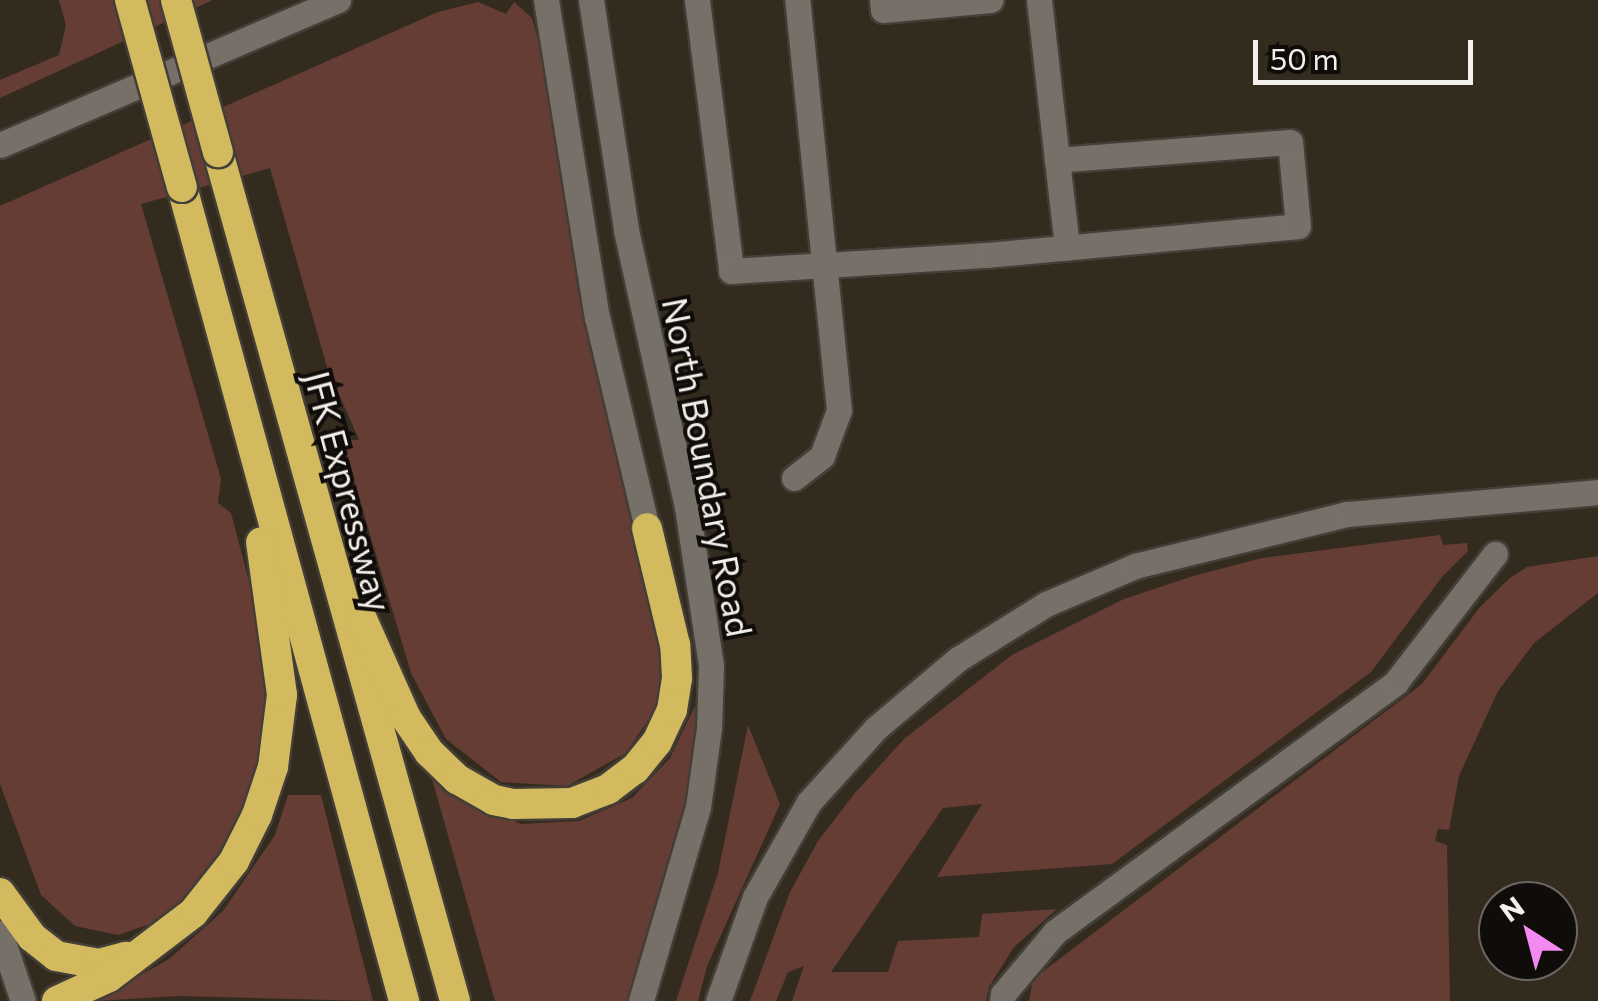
<!DOCTYPE html>
<html>
<head>
<meta charset="utf-8">
<style>
	body { margin:0 }
	#map { position:relative; width:1598px; height:1001px; overflow:hidden; background:#28221b; font-family:Commissioner,sans-serif }
	div>[style] { position:absolute }
	.built>* { inset:0; background:#342b1f }
	.green>* { inset:0; background:#663d35 }
	.roads { filter:drop-shadow(2px 0 #433e38) drop-shadow(-2px 0 #433e38) drop-shadow(0 2px #433e38) drop-shadow(0 -2px #433e38) }
	.minor>* { height:25px; margin:-12.5px; padding:0 12.5px; transform-origin:12.5px; border-radius:12.5px; background:#777068 }
	.highway>* { height:30px; margin:-15px; padding:0 15px; transform-origin:15px; border-radius:15px; background:#d3ba5f }
	.bridges { filter:drop-shadow(2px 0 #433e38) drop-shadow(-2px 0 #433e38) drop-shadow(0 2px #433e38) drop-shadow(0 -2px #433e38) }
	.highway-bridge>* { height:30px; margin:-15px; padding:0 15px; transform-origin:15px; border-radius:15px; background:#d3ba5f }
	span { translate:-50% -50%; white-space:nowrap; text-align:center; line-height:1.15; -webkit-text-stroke:8px #0f0c09; paint-order:stroke }
	.street-label { font-size:35px; color:#f3efea }
	.north { position:absolute; left:1478px; top:881px; width:100px; height:100px; box-sizing:border-box; background:#0f0c09; border:2px solid #6a6763; border-radius:50%; rotate:324deg; font-size:28px; font-weight:700; line-height:40px; text-align:center; color:#f3efea }
	.north::after { content:''; display:block; margin:auto; width:35px; height:45px; background:#f38af1; clip-path:polygon(50% 0,100% 100%,50% 72%,0 100%) }
	.scale { position:absolute; left:1253px; top:40px; width:220px; height:45px; box-sizing:border-box; border:5px solid #f3efea; border-top:0; padding-left:12px; font-size:30px; line-height:35px; white-space:nowrap; color:#f3efea; -webkit-text-stroke:8px #0f0c09; paint-order:stroke }
</style>
</head>
<body>
<div id="map">
	<div class="built">
		<div style="clip-path:polygon(evenodd,0 0,1598px 0,1598px 1001px,0 1001px,0 0,1498px 901px,1558px 901px,1558px 961px,1498px 961px,1498px 901px)"></div>
	</div>
	<div class="green">
		<div style="clip-path:polygon(59px 0,213px 0,0 98px,0 80px,59px 55px,66px 25px)"></div>
		<div style="clip-path:polygon(478px 2px,506px 14px,514px 2px,532px 18px,543px 57px,598px 377px,667px 657px,654px 711px,626px 753px,567px 786px,501px 782px,446px 739px,411px 673px,342px 440px,359px 440px,327px 367px,270px 168px,141px 204px,221px 479px,218px 503px,231px 513px,254px 600px,268px 669px,265px 738px,237px 824px,198px 884px,159px 921px,118px 935px,75px 926px,41px 895px,0 784px,0 206px,438px 12px)"></div>
		<div style="clip-path:polygon(1440px 535px,1443px 545px,1467px 543px,1468px 551px,1442px 577px,1371px 672px,1112px 864px,937px 877px,982px 804px,943px 808px,831px 972px,888px 972px,898px 941px,979px 937px,982px 914px,1057px 909px,1014px 947px,989px 987px,986px 1001px,792px 1001px,804px 966px,788px 972px,776px 1001px,750px 1001px,790px 892px,818px 841px,855px 793px,904px 739px,1012px 655px,1124px 599px,1193px 576px,1262px 558px)"></div>
		<div style="clip-path:polygon(1598px 556px,1598px 593px,1534px 643px,1498px 691px,1459px 776px,1449px 830px,1438px 829px,1435px 841px,1447px 845px,1450px 1001px,1029px 1001px,1033px 979px,1422px 684px,1480px 607px,1510px 578px,1527px 567px)"></div>
		<div style="clip-path:polygon(694px 708px,705px 709px,699px 769px,637px 1001px,495px 1001px,430px 772px,461px 799px,521px 824px,579px 821px,632px 798px,670px 758px)"></div>
		<div style="clip-path:polygon(748px 725px,780px 804px,707px 966px,698px 1001px,676px 1001px,718px 873px)"></div>
		<div style="clip-path:polygon(288px 795px,321px 795px,373px 1001px,178px 996px,95px 1001px,169px 959px,223px 911px,275px 835px)"></div>
	</div>
	<div class="roads">
		<div class="minor">
			<div style="left:546px;top:0;width:321px;rotate:80.9deg"></div>
			<div style="left:597px;top:317px;width:217px;rotate:76.7deg"></div>
			<div style="left:591px;top:0;width:233px;rotate:81.3deg"></div>
			<div style="left:626px;top:230px;width:284px;rotate:77.6deg"></div>
			<div style="left:687px;top:507px;width:161px;rotate:81.4deg"></div>
			<div style="left:711px;top:666px;width:62px;rotate:91.8deg"></div>
			<div style="left:709px;top:728px;width:80px;rotate:97.9deg"></div>
			<div style="left:698px;top:807px;width:202px;rotate:106.4deg"></div>
			<div style="left:697px;top:0;width:273px;rotate:82.8deg"></div>
			<div style="left:731px;top:271px;width:256px;rotate:-3.6deg"></div>
			<div style="left:987px;top:255px;width:312px;rotate:-5.3deg"></div>
			<div style="left:1298px;top:226px;width:84px;rotate:-95.4deg"></div>
			<div style="left:1290px;top:142px;width:234px;rotate:175.6deg"></div>
			<div style="left:1057px;top:160px;width:161px;rotate:-96.4deg"></div>
			<div style="left:882px;top:0;width:10px;rotate:84deg"></div>
			<div style="left:883px;top:10px;width:108px;rotate:-5.3deg"></div>
			<div style="left:0;top:145px;width:368px;rotate:-23.2deg"></div>
			<div style="left:1057px;top:160px;width:88px;rotate:83.4deg"></div>
			<div style="left:794px;top:478px;width:36px;rotate:-38deg"></div>
			<div style="left:822px;top:456px;width:49px;rotate:-69.7deg"></div>
			<div style="left:839px;top:410px;width:412px;rotate:-95.8deg"></div>
			<div style="left:0;top:933px;width:72px;rotate:71.3deg"></div>
			<div style="left:718px;top:1001px;width:110px;rotate:-70.4deg"></div>
			<div style="left:755px;top:897px;width:109px;rotate:-60.4deg"></div>
			<div style="left:809px;top:802px;width:100px;rotate:-47.8deg"></div>
			<div style="left:876px;top:728px;width:107px;rotate:-40.1deg"></div>
			<div style="left:958px;top:659px;width:104px;rotate:-32deg"></div>
			<div style="left:1046px;top:604px;width:97px;rotate:-23.1deg"></div>
			<div style="left:1135px;top:566px;width:218px;rotate:-13.8deg"></div>
			<div style="left:1347px;top:514px;width:252px;rotate:-5deg"></div>
			<div style="left:1002px;top:1001px;width:7px;rotate:-82deg"></div>
			<div style="left:1003px;top:994px;width:81px;rotate:-50deg"></div>
			<div style="left:1055px;top:932px;width:423px;rotate:-36.2deg"></div>
			<div style="left:1396px;top:682px;width:162px;rotate:-52.3deg"></div>
		</div>
		<div class="highway">
			<div style="left:218px;top:152px;width:881px;rotate:74.4deg"></div>
			<div style="left:182px;top:187px;width:844px;rotate:74.74deg"></div>
			<div style="left:362px;top:619px;width:108px;rotate:66deg"></div>
			<div style="left:406px;top:718px;width:41px;rotate:55.9deg"></div>
			<div style="left:429px;top:752px;width:39px;rotate:44deg"></div>
			<div style="left:457px;top:779px;width:43px;rotate:29.6deg"></div>
			<div style="left:494px;top:800px;width:19px;rotate:12deg"></div>
			<div style="left:513px;top:804px;width:59px;rotate:-1deg"></div>
			<div style="left:572px;top:803px;width:39px;rotate:-21deg"></div>
			<div style="left:608px;top:789px;width:34px;rotate:-37deg"></div>
			<div style="left:635px;top:769px;width:35px;rotate:-51deg"></div>
			<div style="left:657px;top:742px;width:35px;rotate:-65deg"></div>
			<div style="left:672px;top:710px;width:32px;rotate:-81deg"></div>
			<div style="left:677px;top:678px;width:33px;rotate:-93deg"></div>
			<div style="left:675px;top:645px;width:120px;rotate:-103.5deg"></div>
			<div style="left:0;top:893px;width:54px;rotate:54deg"></div>
			<div style="left:32px;top:937px;width:31px;rotate:38deg"></div>
			<div style="left:56px;top:956px;width:44px;rotate:10.5deg"></div>
			<div style="left:99px;top:964px;width:28px;rotate:-15deg"></div>
			<div style="left:57px;top:1001px;width:57px;rotate:-24.8deg"></div>
			<div style="left:109px;top:977px;width:106px;rotate:-37.3deg"></div>
			<div style="left:193px;top:913px;width:66px;rotate:-51.7deg"></div>
			<div style="left:234px;top:861px;width:51px;rotate:-63.4deg"></div>
			<div style="left:257px;top:815px;width:51px;rotate:-71.6deg"></div>
			<div style="left:273px;top:767px;width:73px;rotate:-82.9deg"></div>
			<div style="left:282px;top:695px;width:154px;rotate:-97.8deg"></div>
		</div>
	</div>
	<div class="bridges">
		<div class="highway-bridge">
			<div style="left:130px;top:0;width:194px;rotate:74.5deg"></div>
			<div style="left:176px;top:0;width:158px;rotate:74.6deg"></div>
		</div>
	</div>
	<div class="street-label">
		<span style="left:708px;top:467px;rotate:79deg">North Boundary Road</span>
		<span style="left:349px;top:491px;rotate:75deg">JFK Expressway</span>
	</div>
	<div class="north">N</div>
	<div class="scale">50 m</div>
</div>
</body>
</html>
